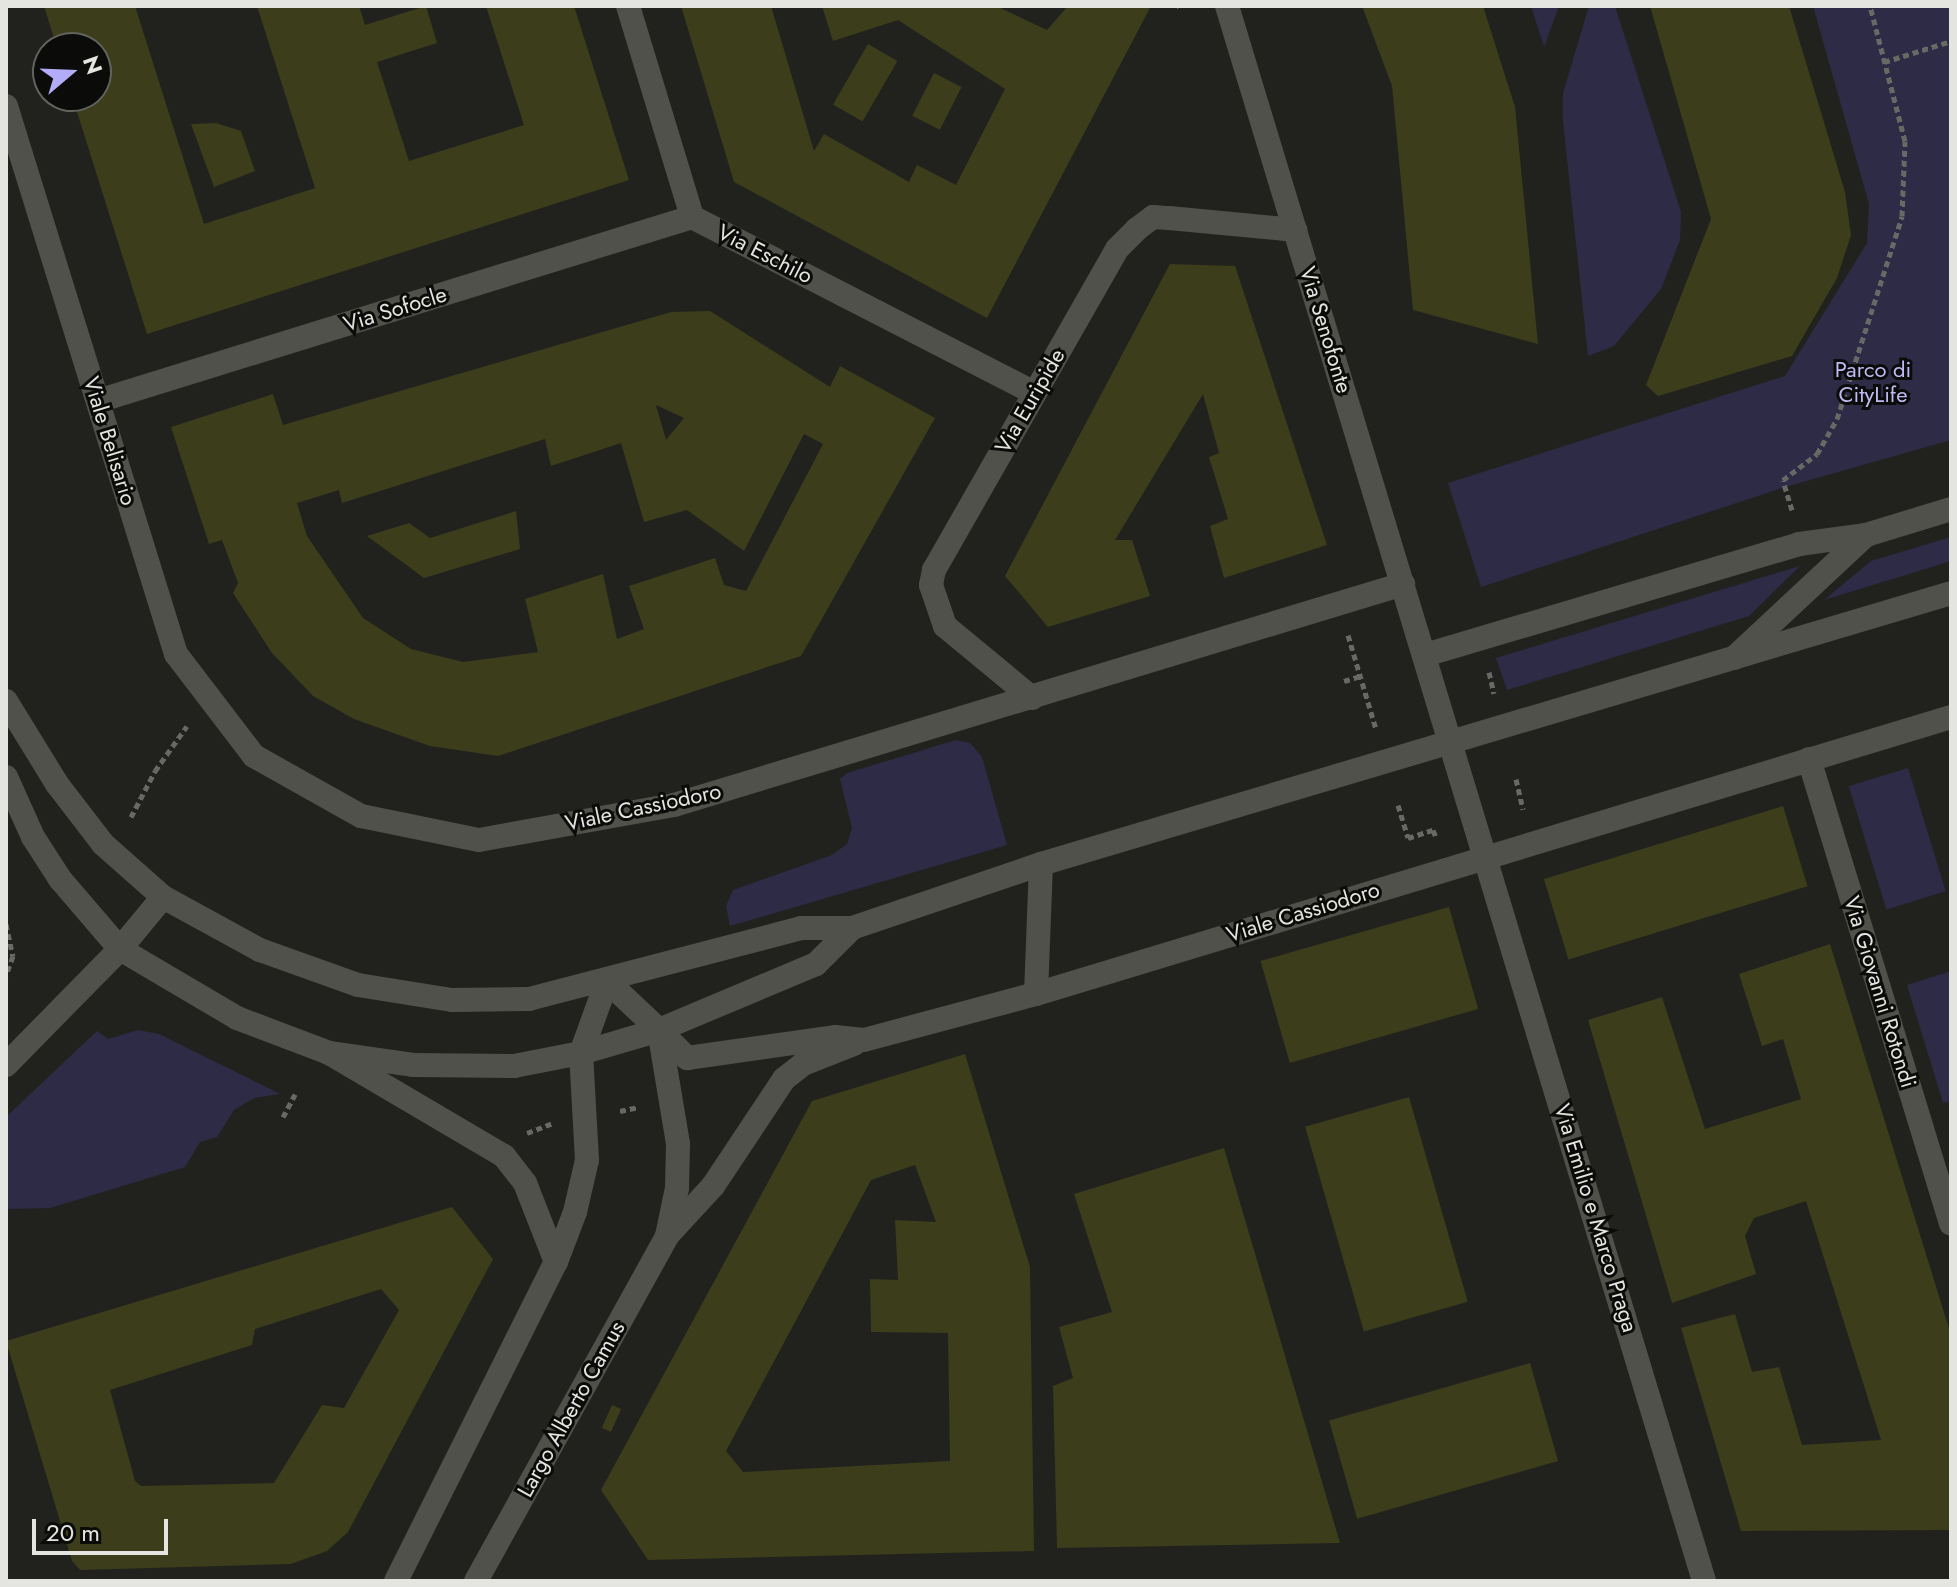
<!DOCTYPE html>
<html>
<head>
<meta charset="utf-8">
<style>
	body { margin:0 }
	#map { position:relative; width:1957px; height:1587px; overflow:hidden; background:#21221d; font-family:Jost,sans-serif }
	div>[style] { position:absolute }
	.green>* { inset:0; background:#2e2b46; transform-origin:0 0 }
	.building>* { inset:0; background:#3c3d1b; transform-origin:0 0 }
	.path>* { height:5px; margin-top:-2.5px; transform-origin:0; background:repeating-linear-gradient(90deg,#686964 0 6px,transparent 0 10px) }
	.minor>* { height:24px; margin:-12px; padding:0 12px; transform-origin:12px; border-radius:12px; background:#51514c }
	.secondary>* { height:24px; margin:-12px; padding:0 12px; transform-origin:12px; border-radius:12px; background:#51514c }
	span { translate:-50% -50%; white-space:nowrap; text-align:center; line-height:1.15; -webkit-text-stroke:6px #0b0b09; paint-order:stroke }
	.street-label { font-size:22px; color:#e4e4e1 }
	.park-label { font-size:22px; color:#bebaf5 }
	.frame { position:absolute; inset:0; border:8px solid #e4e4e1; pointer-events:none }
	.north { position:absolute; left:32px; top:32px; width:80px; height:80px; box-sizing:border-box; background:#0b0b09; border:2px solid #62625f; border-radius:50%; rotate:71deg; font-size:22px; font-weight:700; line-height:32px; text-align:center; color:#e4e4e1 }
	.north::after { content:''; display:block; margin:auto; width:28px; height:36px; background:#b3adf9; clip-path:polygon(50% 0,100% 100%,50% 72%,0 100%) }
	.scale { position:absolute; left:32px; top:1519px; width:136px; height:36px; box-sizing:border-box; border:4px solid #e4e4e1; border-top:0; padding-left:10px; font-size:24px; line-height:28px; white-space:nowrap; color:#e4e4e1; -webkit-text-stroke:6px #0b0b09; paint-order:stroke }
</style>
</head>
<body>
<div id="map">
	<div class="green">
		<div style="clip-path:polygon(1531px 6px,1559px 6px,1544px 47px)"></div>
		<div style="clip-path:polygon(1589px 6px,1615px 6px,1681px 212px,1680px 240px,1661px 289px,1614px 346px,1588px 356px,1563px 121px,1563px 93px)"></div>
		<div style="clip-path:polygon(1813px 6px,1951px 6px,1951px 440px,1785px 487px,1481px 587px,1448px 483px,1785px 376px,1867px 243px,1869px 204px)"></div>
		<div style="clip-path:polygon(1951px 537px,1951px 561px,1824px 600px,1871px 561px)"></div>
		<div style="clip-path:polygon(1800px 566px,1749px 616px,1507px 690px,1496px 658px)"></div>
		<div style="clip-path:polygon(956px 740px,970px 743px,982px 757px,1007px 845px,730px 926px,726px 906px,733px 890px,832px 855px,847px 844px,852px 828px,840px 779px,847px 773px)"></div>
		<div style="left:1908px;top:768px;width:129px;height:62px;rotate:73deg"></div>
		<div style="clip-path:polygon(1951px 971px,1951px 1101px,1943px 1103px,1907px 985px)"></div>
		<div style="clip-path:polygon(138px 1030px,159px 1034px,280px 1094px,254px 1098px,234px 1110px,217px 1137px,200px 1142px,185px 1167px,50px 1208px,6px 1209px,6px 1117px,97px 1031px,108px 1039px)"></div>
	</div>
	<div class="building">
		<div style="clip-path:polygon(44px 6px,135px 6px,204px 224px,315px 188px,257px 6px,359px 6px,365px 25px,426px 6px,437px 43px,377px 62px,409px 161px,524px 125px,486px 6px,574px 6px,629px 180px,147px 334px,72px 96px,96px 96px,96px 48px,57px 48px)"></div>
		<div style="clip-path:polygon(681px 6px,771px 6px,814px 151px,824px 134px,909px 182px,917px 165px,956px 185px,1005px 89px,898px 20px,833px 41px,822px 6px,996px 6px,1047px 30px,1068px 6px,1151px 6px,987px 318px,734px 182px)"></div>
		<div style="clip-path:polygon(1362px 6px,1483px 6px,1515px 107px,1538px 344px,1413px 310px,1392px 86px)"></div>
		<div style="clip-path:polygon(1650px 6px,1789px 6px,1845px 192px,1851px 235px,1837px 278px,1792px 356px,1658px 396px,1646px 385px,1711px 219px)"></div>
		<div style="left:868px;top:44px;width:34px;height:70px;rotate:30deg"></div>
		<div style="left:934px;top:73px;width:31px;height:48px;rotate:27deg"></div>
		<div style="clip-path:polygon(216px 123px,241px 131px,255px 171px,214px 187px,191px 124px)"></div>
		<div style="clip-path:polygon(1170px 264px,1235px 266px,1327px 545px,1224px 578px,1210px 526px,1228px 519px,1209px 457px,1219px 453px,1203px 394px,1115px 540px,1132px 540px,1150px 596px,1048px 627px,1005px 576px)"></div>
		<div style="clip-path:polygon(evenodd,710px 311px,830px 387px,840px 366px,935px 418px,801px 656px,498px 756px,430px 746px,354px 719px,313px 696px,272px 653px,233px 593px,238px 583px,222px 540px,209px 544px,171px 427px,273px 394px,283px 425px,671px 312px,710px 311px,656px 405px,684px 418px,666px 440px,656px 405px,710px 311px,804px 434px,823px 444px,746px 591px,724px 585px,715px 558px,629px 586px,644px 629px,617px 639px,603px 574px,525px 599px,538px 652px,463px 662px,411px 649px,363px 618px,307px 536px,297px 503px,339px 490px,342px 503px,545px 439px,551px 466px,621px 443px,644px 522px,687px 510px,744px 551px,804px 434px)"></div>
		<div style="clip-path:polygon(516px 511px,520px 549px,424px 578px,367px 536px,409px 523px,430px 538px)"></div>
		<div style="left:1783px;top:806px;width:84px;height:250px;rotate:73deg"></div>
		<div style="left:1449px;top:907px;width:106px;height:196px;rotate:74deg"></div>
		<div style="clip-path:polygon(1830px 944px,1951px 1335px,1951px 1530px,1741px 1531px,1681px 1328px,1735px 1314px,1752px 1372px,1779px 1367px,1802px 1445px,1881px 1440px,1806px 1201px,1754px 1218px,1745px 1236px,1756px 1274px,1672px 1303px,1588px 1020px,1662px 997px,1705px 1129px,1801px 1099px,1783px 1039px,1762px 1046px,1739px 974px)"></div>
		<div style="clip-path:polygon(evenodd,965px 1054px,1030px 1267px,1034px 1551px,648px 1560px,601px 1490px,812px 1101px,965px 1054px,915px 1165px,936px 1222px,895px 1220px,898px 1280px,870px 1279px,871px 1332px,948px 1333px,950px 1461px,743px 1472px,726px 1451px,871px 1180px,915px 1165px)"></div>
		<div style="left:1409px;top:1097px;width:213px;height:108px;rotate:74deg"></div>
		<div style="clip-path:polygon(1224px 1148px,1340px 1543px,1057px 1548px,1053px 1386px,1073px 1378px,1059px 1327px,1112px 1312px,1074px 1194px)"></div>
		<div style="clip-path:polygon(evenodd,452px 1207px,493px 1259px,348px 1532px,327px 1551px,291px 1564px,80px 1570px,72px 1561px,6px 1341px,452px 1207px,381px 1289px,399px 1310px,344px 1408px,322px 1405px,274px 1483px,141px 1486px,135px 1481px,110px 1390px,252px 1345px,255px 1329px,381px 1289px)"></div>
		<div style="left:1530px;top:1363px;width:102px;height:209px;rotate:74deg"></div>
		<div style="left:612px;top:1405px;width:10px;height:25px;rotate:24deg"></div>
	</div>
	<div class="path">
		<div style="left:1176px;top:7px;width:1px;rotate:-45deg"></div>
		<div style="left:1884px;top:62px;width:70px;rotate:-17.4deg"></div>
		<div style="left:1792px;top:510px;width:31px;rotate:-107deg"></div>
		<div style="left:1783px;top:480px;width:43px;rotate:-37.4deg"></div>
		<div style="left:1817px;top:454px;width:40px;rotate:-60.3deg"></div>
		<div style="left:1837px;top:419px;width:213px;rotate:-72.2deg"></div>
		<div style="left:1902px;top:216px;width:75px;rotate:-87.7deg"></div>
		<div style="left:1905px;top:141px;width:139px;rotate:-104.5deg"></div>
		<div style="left:1348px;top:635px;width:98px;rotate:73.4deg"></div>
		<div style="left:1489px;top:672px;width:22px;rotate:77deg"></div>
		<div style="left:1344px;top:681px;width:17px;rotate:-17deg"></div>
		<div style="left:1516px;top:779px;width:31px;rotate:77deg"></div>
		<div style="left:1398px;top:805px;width:34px;rotate:73deg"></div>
		<div style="left:1408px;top:838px;width:26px;rotate:-18deg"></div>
		<div style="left:1433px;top:830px;width:8px;rotate:67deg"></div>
		<div style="left:131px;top:817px;width:52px;rotate:-62.4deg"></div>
		<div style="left:155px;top:771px;width:55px;rotate:-54.6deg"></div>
		<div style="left:6px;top:924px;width:33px;rotate:78deg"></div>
		<div style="left:13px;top:956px;width:20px;rotate:110deg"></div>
		<div style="left:620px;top:1111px;width:19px;rotate:-12deg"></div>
		<div style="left:283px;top:1117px;width:26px;rotate:-62deg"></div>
		<div style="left:527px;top:1133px;width:26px;rotate:-21deg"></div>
		<div style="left:611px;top:1581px;width:1px;rotate:-90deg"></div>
	</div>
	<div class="minor">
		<div style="left:628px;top:6px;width:220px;rotate:73.1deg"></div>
		<div style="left:692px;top:217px;width:385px;rotate:27.2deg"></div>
		<div style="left:1227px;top:6px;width:1646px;rotate:73.15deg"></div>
		<div style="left:6px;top:106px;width:574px;rotate:72.77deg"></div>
		<div style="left:176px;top:654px;width:128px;rotate:52.6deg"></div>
		<div style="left:254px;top:756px;width:123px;rotate:29.3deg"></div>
		<div style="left:361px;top:816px;width:120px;rotate:11.5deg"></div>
		<div style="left:479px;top:840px;width:198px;rotate:-10.2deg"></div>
		<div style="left:674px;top:805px;width:762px;rotate:-16.86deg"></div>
		<div style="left:98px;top:401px;width:622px;rotate:-17.21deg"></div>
		<div style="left:1425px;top:655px;width:390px;rotate:-16.5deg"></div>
		<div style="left:1799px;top:544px;width:68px;rotate:-7.7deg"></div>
		<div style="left:1866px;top:535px;width:89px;rotate:-17deg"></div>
		<div style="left:1734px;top:658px;width:180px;rotate:-43deg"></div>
		<div style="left:1032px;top:698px;width:113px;rotate:-140.4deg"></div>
		<div style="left:945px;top:626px;width:43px;rotate:-108.9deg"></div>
		<div style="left:931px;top:585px;width:15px;rotate:-79deg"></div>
		<div style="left:934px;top:570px;width:369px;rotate:-60.3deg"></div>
		<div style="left:1117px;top:249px;width:28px;rotate:-45deg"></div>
		<div style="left:1137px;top:229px;width:20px;rotate:-37deg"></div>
		<div style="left:1153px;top:217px;width:16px;rotate:4deg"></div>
		<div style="left:1169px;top:218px;width:127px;rotate:5.4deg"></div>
		<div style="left:1809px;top:759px;width:486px;rotate:73deg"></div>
		<div style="left:1036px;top:994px;width:130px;rotate:-87.8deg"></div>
		<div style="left:659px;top:1030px;width:40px;rotate:45deg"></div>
		<div style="left:687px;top:1058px;width:149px;rotate:-8.1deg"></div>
		<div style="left:835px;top:1037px;width:29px;rotate:6deg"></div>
		<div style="left:864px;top:1040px;width:178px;rotate:-15deg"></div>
		<div style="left:1036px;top:994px;width:956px;rotate:-16.84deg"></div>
		<div style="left:659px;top:1030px;width:116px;rotate:80.5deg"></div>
		<div style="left:678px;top:1144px;width:44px;rotate:91.3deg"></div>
		<div style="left:677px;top:1188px;width:49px;rotate:101.8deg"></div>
		<div style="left:329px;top:1053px;width:203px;rotate:30.5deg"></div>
		<div style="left:504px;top:1156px;width:34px;rotate:52deg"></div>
		<div style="left:525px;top:1183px;width:85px;rotate:68.6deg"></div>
		<div style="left:6px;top:1065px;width:163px;rotate:-45.5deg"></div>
		<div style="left:396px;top:1581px;width:357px;rotate:-63.4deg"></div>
		<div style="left:556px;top:1262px;width:53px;rotate:-69.2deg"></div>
		<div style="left:575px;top:1212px;width:53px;rotate:-77deg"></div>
		<div style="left:587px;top:1160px;width:107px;rotate:-93.2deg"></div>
		<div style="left:476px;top:1581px;width:394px;rotate:-61deg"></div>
		<div style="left:667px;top:1236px;width:68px;rotate:-47.4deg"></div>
		<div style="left:713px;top:1186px;width:128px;rotate:-56.4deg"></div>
		<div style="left:784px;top:1079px;width:24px;rotate:-38deg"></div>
		<div style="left:803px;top:1064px;width:55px;rotate:-21.4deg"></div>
	</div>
	<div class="secondary">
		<div style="left:6px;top:701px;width:97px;rotate:58.4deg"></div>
		<div style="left:57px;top:784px;width:76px;rotate:52.5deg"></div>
		<div style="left:103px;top:844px;width:80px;rotate:41.5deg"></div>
		<div style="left:163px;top:897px;width:111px;rotate:28.7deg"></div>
		<div style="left:260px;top:950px;width:104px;rotate:19.7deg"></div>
		<div style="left:358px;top:985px;width:95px;rotate:9.1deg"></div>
		<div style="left:452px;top:1000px;width:77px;rotate:-0.7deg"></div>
		<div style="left:529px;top:999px;width:281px;rotate:-14.6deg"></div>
		<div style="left:801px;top:928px;width:51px"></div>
		<div style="left:852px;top:928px;width:200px;rotate:-18.7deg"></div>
		<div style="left:1041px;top:864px;width:949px;rotate:-16.58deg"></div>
		<div style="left:6px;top:777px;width:66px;rotate:65.8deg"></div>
		<div style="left:33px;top:837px;width:50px;rotate:57.3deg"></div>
		<div style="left:60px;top:879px;width:92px;rotate:49.4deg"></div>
		<div style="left:120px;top:949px;width:136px;rotate:30.5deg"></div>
		<div style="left:237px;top:1018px;width:98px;rotate:20.8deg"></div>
		<div style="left:329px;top:1053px;width:85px;rotate:8.1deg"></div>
		<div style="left:413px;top:1065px;width:101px;rotate:0.6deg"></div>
		<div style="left:514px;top:1066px;width:68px;rotate:-11deg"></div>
		<div style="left:581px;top:1053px;width:81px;rotate:-16.4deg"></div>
		<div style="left:659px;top:1030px;width:170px;rotate:-22.8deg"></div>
		<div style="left:816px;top:964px;width:51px;rotate:-45deg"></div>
		<div style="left:120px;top:949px;width:67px;rotate:-50.4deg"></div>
		<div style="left:607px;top:981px;width:71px;rotate:43.3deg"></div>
		<div style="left:581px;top:1053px;width:77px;rotate:-70.1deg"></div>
	</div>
	<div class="street-label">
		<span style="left:765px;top:254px;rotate:27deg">Via Eschilo</span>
		<span style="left:395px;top:309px;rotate:-17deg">Via Sofocle</span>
		<span style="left:1326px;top:330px;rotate:73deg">Via Senofonte</span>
		<span style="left:1030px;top:401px;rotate:-60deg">Via Euripide</span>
		<span style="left:110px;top:441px;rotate:73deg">Viale Belisario</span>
		<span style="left:643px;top:807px;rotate:-12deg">Viale Cassiodoro</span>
		<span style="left:1303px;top:912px;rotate:-17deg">Viale Cassiodoro</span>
		<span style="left:1880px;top:992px;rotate:73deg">Via Giovanni Rotondi</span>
		<span style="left:1596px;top:1218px;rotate:73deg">Via Emilio e Marco Praga</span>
		<span style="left:571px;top:1409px;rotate:-61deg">Largo Alberto Camus</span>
	</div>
	<div class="park-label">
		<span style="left:1873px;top:382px">Parco di<br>CityLife</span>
	</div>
	<div class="frame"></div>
	<div class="north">N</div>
	<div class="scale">20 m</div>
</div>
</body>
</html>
